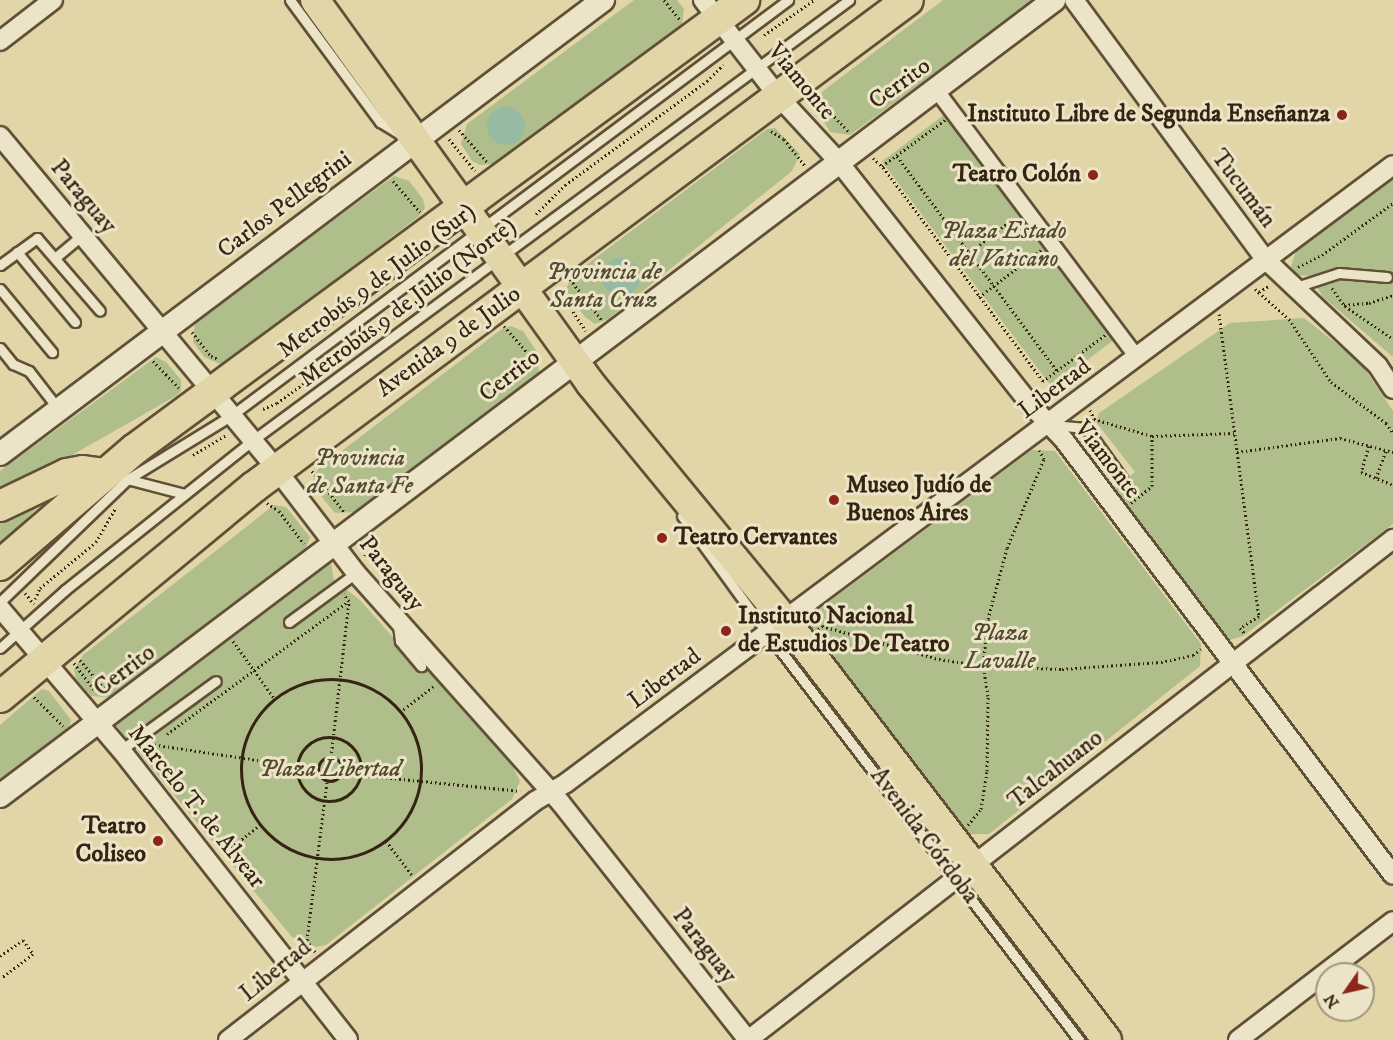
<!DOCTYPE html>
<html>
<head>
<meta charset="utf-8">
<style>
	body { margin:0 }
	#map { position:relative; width:1393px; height:1040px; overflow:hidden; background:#e2d6a9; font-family:"IM FELL DW Pica",serif }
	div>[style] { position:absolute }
	.green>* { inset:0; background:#afbe8b; transform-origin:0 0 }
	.water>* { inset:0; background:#96baa4 }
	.round { border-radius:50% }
	.path>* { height:3px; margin-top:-1.5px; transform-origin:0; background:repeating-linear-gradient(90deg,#342411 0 1.5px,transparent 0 4.5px) }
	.path>.ring { margin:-1.5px; padding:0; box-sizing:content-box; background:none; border:3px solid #342411; border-radius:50% }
	.roads { filter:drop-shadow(2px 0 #605037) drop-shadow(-2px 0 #605037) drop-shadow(0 2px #605037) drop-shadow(0 -2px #605037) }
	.service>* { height:9px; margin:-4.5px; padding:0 4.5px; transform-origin:4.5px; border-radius:4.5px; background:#ece4c7 }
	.pedestrian>* { height:14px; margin:-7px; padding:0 7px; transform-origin:7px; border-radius:7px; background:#ece4c7 }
	.minor>* { height:18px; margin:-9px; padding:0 9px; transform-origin:9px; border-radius:9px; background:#ece4c7 }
	.tertiary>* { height:22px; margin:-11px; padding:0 11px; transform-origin:11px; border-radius:11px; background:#ece4c7 }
	.primary>* { height:28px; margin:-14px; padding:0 14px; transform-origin:14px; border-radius:14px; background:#e2d6a9 }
	.trunk>* { height:30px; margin:-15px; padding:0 15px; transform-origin:15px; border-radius:15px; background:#e2d6a9 }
	.dots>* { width:16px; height:16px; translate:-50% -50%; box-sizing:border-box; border:3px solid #ece4c7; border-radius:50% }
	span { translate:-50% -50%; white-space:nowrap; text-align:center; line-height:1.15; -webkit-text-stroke:6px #ece4c7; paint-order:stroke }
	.street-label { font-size:24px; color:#342411 }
	.poi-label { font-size:24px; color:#342411; font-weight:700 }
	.right { translate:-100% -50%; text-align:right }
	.left { translate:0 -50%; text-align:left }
	.park-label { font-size:24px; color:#534a30; font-style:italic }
	.north { position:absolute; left:1315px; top:962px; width:60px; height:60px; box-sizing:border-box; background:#ece4c7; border:2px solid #a2977e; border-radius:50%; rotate:236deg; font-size:16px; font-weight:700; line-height:24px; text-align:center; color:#342411 }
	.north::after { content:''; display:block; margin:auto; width:21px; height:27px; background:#8f2418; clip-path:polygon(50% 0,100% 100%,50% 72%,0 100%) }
</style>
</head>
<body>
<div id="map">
	<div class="green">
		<div style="clip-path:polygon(634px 0,677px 0,684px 9px,682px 25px,494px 164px,480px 165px,472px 161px,461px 144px,467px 124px)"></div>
		<div style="clip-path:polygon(943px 0,1034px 0,850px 135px,830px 132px,814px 105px,823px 91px)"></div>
		<div style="left:957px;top:105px;width:282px;height:94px;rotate:53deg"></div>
		<div style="clip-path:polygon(775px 128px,800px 154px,792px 171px,608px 319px,595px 324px,585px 317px,565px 290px,574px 274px,767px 129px)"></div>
		<div style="clip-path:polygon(394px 176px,409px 181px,423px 199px,425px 208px,418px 217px,232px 358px,220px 364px,204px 357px,193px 342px,195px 322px)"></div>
		<div style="clip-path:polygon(1393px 178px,1393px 357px,1323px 297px,1310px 276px,1296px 275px,1291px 266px,1297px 249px)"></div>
		<div style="clip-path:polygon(1304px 318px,1361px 363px,1393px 411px,1393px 524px,1243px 636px,1230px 640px,1218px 629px,1115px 488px,1135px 472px,1096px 422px,1099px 413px,1230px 323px)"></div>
		<div style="clip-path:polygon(511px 326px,523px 331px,537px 352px,539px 373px,358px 512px,335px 513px,316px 490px,313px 480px,318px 469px,502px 329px)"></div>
		<div style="clip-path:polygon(156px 357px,166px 362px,181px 380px,181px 391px,176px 396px,0 496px,0 471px)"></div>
		<div style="clip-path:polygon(1032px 450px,1055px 451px,1201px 644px,1200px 666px,989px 834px,967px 834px,809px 624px,818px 610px)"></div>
		<div style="clip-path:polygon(49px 496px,0 545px,0 518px)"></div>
		<div style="clip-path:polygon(274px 505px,286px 507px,310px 537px,304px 553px,114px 698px,91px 696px,76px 679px,74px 669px,83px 655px)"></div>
		<div style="clip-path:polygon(331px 563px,334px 580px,360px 600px,421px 669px,427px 665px,511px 763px,520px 781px,512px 799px,326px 945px,316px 947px,292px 937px,116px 725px)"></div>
		<div style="clip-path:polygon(42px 689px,49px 691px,71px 720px,67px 734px,0 781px,0 725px)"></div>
	</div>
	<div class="water">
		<div class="round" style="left:487px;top:107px;width:38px;height:38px"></div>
		<div class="round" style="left:602px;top:258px;width:38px;height:38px"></div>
	</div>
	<div class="path">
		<div style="left:664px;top:0;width:26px;rotate:51deg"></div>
		<div style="left:764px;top:35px;width:61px;rotate:-35deg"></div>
		<div style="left:816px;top:97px;width:47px;rotate:46.7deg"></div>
		<div style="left:956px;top:112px;width:268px;rotate:53.3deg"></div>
		<div style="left:1116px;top:327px;width:91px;rotate:143.5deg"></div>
		<div style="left:1043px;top:381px;width:269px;rotate:-126.8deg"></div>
		<div style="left:882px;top:166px;width:92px;rotate:-36.1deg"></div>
		<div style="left:459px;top:130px;width:44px;rotate:48.7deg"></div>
		<div style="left:771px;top:131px;width:15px;rotate:32deg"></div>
		<div style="left:784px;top:139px;width:34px;rotate:52deg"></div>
		<div style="left:449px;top:139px;width:41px;rotate:50.9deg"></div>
		<div style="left:897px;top:156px;width:268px;rotate:53.3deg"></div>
		<div style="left:873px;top:158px;width:12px;rotate:42deg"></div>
		<div style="left:393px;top:181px;width:41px;rotate:48.9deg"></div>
		<div style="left:536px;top:214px;width:41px;rotate:-45deg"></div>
		<div style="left:565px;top:185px;width:176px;rotate:-36.2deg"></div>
		<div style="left:707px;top:81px;width:23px;rotate:-45deg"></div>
		<div style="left:955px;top:264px;width:75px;rotate:-37.9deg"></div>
		<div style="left:1298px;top:267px;width:27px;rotate:-27deg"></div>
		<div style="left:1322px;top:255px;width:88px;rotate:-36.2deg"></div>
		<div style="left:570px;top:279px;width:51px;rotate:52.2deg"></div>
		<div style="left:1332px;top:288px;width:21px;rotate:55deg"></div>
		<div style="left:1344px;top:305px;width:25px;rotate:-5deg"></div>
		<div style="left:1369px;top:303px;width:25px;rotate:-18deg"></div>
		<div style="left:558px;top:289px;width:50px;rotate:56.3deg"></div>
		<div style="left:1255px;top:289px;width:45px;rotate:41.4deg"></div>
		<div style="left:1289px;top:319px;width:76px;rotate:56.3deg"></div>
		<div style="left:1331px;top:382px;width:69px;rotate:36.7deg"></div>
		<div style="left:1386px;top:423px;width:12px;rotate:55deg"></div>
		<div style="left:1259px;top:292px;width:13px;rotate:-32deg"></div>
		<div style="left:979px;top:297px;width:78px;rotate:-37.2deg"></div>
		<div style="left:1345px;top:306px;width:58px;rotate:34.5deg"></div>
		<div style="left:1219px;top:314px;width:305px;rotate:82.5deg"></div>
		<div style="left:1259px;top:616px;width:22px;rotate:148deg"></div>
		<div style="left:1240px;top:628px;width:9px;rotate:49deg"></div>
		<div style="left:504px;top:326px;width:53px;rotate:48.8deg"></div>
		<div style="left:192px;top:332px;width:31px;rotate:52deg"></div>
		<div style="left:211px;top:356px;width:8px;rotate:23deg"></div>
		<div style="left:153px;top:361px;width:37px;rotate:46deg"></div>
		<div style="left:263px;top:409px;width:15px;rotate:-23deg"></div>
		<div style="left:277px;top:403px;width:209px;rotate:-36deg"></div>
		<div style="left:1090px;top:410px;width:10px;rotate:66deg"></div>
		<div style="left:1094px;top:419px;width:60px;rotate:16.3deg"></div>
		<div style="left:1369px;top:446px;width:27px;rotate:107deg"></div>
		<div style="left:1361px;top:472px;width:35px;rotate:22deg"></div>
		<div style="left:1237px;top:452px;width:104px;rotate:-7.7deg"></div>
		<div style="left:1340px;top:438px;width:55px;rotate:14.8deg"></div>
		<div style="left:193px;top:455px;width:39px;rotate:-31deg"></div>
		<div style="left:312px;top:471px;width:53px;rotate:51.8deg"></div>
		<div style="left:1376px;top:478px;width:30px;rotate:-70deg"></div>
		<div style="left:267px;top:503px;width:14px;rotate:34deg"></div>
		<div style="left:279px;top:511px;width:41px;rotate:52.9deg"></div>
		<div style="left:1131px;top:503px;width:27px;rotate:-39deg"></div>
		<div style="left:1152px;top:486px;width:50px;rotate:-90deg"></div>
		<div style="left:1152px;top:436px;width:83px;rotate:-2.1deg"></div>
		<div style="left:365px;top:556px;width:14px;rotate:-82deg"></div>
		<div style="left:25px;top:593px;width:14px;rotate:51deg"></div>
		<div style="left:35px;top:599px;width:12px;rotate:-66deg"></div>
		<div style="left:40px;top:588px;width:72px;rotate:-39.4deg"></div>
		<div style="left:96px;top:542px;width:38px;rotate:-60deg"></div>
		<div style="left:818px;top:629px;width:5px;rotate:-37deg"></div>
		<div style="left:822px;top:626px;width:122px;rotate:15.8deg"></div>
		<div style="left:939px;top:659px;width:45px;rotate:9deg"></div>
		<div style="left:983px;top:666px;width:79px;rotate:2.2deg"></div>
		<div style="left:1062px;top:669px;width:99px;rotate:-4deg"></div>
		<div style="left:1161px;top:662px;width:33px;rotate:-12deg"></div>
		<div style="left:1193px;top:655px;width:10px;rotate:-37deg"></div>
		<div style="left:233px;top:641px;width:70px;rotate:54.3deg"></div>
		<div style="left:80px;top:660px;width:42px;rotate:49.8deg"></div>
		<div style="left:74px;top:663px;width:35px;rotate:53deg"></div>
		<div class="ring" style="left:241px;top:679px;width:177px;height:177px"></div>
		<div style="left:34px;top:697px;width:41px;rotate:45deg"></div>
		<div style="left:400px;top:712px;width:43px;rotate:-37.4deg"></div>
		<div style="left:167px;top:734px;width:225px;rotate:-36.2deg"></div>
		<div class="ring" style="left:297px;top:737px;width:61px;height:61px"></div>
		<div style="left:150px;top:744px;width:169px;rotate:8.5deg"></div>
		<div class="ring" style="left:318px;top:757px;width:21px;height:21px"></div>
		<div style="left:331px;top:757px;width:157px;rotate:-83.4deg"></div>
		<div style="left:349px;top:601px;width:9px;rotate:-126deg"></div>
		<div style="left:341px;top:773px;width:180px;rotate:5.7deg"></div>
		<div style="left:968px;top:825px;width:21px;rotate:-51deg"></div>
		<div style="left:981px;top:809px;width:38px;rotate:-81deg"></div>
		<div style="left:987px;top:771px;width:75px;rotate:-89.2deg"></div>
		<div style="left:988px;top:696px;width:30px;rotate:-99deg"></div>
		<div style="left:983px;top:666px;width:47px;rotate:-83.9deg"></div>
		<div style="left:988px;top:619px;width:73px;rotate:-75deg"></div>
		<div style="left:1007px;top:548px;width:96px;rotate:-67.4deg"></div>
		<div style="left:1044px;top:459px;width:10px;rotate:-119deg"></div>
		<div style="left:386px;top:841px;width:43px;rotate:52.6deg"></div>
		<div style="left:224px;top:853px;width:46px;rotate:-37.9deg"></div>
		<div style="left:315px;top:952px;width:14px;rotate:-124deg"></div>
		<div style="left:307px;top:940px;width:160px;rotate:-82.8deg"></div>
		<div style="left:0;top:956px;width:28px;rotate:-35deg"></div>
		<div style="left:23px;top:940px;width:17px;rotate:54deg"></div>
		<div style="left:33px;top:954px;width:39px;rotate:143deg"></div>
	</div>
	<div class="roads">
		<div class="service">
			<div style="left:290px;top:0;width:152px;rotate:53.6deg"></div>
			<div style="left:380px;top:122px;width:23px;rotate:31deg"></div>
			<div style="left:17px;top:252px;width:91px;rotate:50.4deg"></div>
			<div style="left:56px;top:257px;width:35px;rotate:-40deg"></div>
			<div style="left:0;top:265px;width:46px;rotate:-36.1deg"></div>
			<div style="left:37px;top:238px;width:96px;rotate:49.2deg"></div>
			<div style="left:1296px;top:287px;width:45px;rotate:-18deg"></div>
			<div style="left:1339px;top:273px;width:48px;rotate:4.8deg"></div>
			<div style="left:0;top:289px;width:82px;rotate:50.5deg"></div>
			<div style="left:0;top:348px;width:21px;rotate:51deg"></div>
			<div style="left:13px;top:364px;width:17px;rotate:24deg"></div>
			<div style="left:29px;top:371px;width:49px;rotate:52.4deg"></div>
			<div style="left:1052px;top:425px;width:34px;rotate:5deg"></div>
			<div style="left:1086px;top:428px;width:62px;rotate:54.2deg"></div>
			<div style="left:123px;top:478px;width:64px;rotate:14.5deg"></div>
			<div style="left:682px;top:516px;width:145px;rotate:54deg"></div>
			<div style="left:767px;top:633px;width:513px;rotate:52.53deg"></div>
			<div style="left:0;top:602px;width:178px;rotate:-43.9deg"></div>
			<div style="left:128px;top:479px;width:122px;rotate:-31.6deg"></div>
			<div style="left:232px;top:415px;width:694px;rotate:-36.74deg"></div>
			<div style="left:289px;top:622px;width:83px;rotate:-36.2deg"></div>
			<div style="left:398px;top:625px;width:16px;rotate:83deg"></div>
			<div style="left:400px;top:641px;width:33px;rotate:50deg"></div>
			<div style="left:0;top:648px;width:87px;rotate:-41.7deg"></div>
			<div style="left:65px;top:590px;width:241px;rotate:-38.6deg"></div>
			<div style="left:253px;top:440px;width:741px;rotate:-36.44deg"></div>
			<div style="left:121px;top:750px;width:117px;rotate:-36deg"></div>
		</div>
		<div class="pedestrian">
			<div style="left:937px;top:91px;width:333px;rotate:53.1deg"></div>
		</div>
		<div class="minor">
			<div style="left:703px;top:0;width:122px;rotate:52deg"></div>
			<div style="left:778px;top:96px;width:88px;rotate:47.3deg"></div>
			<div style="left:838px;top:161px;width:310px;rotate:51.7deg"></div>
			<div style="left:1030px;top:404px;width:50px;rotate:46.6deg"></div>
			<div style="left:1064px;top:440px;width:545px;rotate:52.9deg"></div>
			<div style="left:1074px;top:0;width:323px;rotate:53.6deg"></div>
			<div style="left:1266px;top:260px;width:154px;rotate:43.4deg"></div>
			<div style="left:1378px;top:366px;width:27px;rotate:57deg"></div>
			<div style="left:0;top:41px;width:67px;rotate:-37.7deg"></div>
			<div style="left:0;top:136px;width:434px;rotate:50.3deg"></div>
			<div style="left:277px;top:470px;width:130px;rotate:52.5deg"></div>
			<div style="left:356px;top:573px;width:307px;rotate:48.3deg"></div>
			<div style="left:560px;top:802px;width:303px;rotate:51.7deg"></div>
			<div style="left:0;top:608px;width:187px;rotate:49.6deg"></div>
			<div style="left:121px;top:750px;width:368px;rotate:51.9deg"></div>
			<div style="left:228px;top:1040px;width:389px;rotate:-37.9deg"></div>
			<div style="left:535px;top:801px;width:36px;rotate:-30deg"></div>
			<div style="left:566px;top:783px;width:1032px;rotate:-36.77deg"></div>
			<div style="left:748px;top:1040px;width:817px;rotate:-37.84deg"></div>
			<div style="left:1238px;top:1040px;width:195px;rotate:-37.5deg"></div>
		</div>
		<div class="tertiary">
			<div style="left:0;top:454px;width:755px;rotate:-36.98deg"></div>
			<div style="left:0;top:796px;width:1321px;rotate:-37.06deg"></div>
		</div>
		<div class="primary">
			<div style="left:315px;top:0;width:472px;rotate:54.3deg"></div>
			<div style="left:590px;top:383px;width:307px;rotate:50.6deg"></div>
			<div style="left:785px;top:620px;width:529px;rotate:52.52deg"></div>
		</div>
		<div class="trunk">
			<div style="left:0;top:506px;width:74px;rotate:-25.5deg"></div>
			<div style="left:67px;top:474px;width:16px;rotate:-11deg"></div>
			<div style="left:83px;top:471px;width:21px;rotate:8deg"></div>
			<div style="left:0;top:565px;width:178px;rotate:-40.7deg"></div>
			<div style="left:135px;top:449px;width:757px;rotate:-36.4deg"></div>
			<div style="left:0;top:697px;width:330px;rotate:-39.6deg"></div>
			<div style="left:254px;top:487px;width:815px;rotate:-36.67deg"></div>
		</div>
	</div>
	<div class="dots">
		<div style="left:1342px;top:115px;background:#8f2418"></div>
		<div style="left:1093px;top:175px;background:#8f2418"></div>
		<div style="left:834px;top:500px;background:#8f2418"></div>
		<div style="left:662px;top:538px;background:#8f2418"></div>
		<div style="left:726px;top:631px;background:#8f2418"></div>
		<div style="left:158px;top:841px;background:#8f2418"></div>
	</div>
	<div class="street-label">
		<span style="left:801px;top:82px;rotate:50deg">Viamonte</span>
		<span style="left:900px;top:84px;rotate:-36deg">Cerrito</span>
		<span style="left:1243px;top:189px;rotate:53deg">Tucumán</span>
		<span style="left:83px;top:197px;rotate:50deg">Paraguay</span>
		<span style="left:285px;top:205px;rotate:-37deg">Carlos Pellegrini</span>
		<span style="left:377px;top:281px;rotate:-37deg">Metrobús 9 de Julio (Sur)</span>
		<span style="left:408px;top:303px;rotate:-37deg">Metrobús 9 de Julio (Norte)</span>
		<span style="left:449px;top:342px;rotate:-36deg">Avenida 9 de Julio</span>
		<span style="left:510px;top:376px;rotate:-38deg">Cerrito</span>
		<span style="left:1055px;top:389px;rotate:-37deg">Libertad</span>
		<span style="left:1107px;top:460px;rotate:52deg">Viamonte</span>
		<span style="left:391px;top:574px;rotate:51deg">Paraguay</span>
		<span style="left:125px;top:671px;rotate:-37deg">Cerrito</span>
		<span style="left:665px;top:679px;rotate:-37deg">Libertad</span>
		<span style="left:1056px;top:770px;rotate:-38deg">Talcahuano</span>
		<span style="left:196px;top:807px;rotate:51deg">Marcelo T. de Alvear</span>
		<span style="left:924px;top:836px;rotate:53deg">Avenida Córdoba</span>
		<span style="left:704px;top:946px;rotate:52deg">Paraguay</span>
		<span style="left:276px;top:971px;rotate:-39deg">Libertad</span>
	</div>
	<div class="poi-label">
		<span class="right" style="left:1330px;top:115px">Instituto Libre de Segunda Enseñanza</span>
		<span class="right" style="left:1081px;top:175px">Teatro Colón</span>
		<span class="left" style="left:846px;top:500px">Museo Judío de<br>Buenos Aires</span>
		<span class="left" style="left:674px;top:538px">Teatro Cervantes</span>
		<span class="left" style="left:738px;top:631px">Instituto Nacional<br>de Estudios De Teatro</span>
		<span class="right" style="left:146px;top:841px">Teatro<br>Coliseo</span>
	</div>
	<div class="park-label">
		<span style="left:1004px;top:246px">Plaza Estado<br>del Vaticano</span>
		<span style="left:604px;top:287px">Provincia de<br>Santa Cruz</span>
		<span style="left:360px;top:473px">Provincia<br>de Santa Fe</span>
		<span style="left:1000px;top:648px">Plaza<br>Lavalle</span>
		<span style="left:330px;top:770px">Plaza Libertad</span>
	</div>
	<div class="north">N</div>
</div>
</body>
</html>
